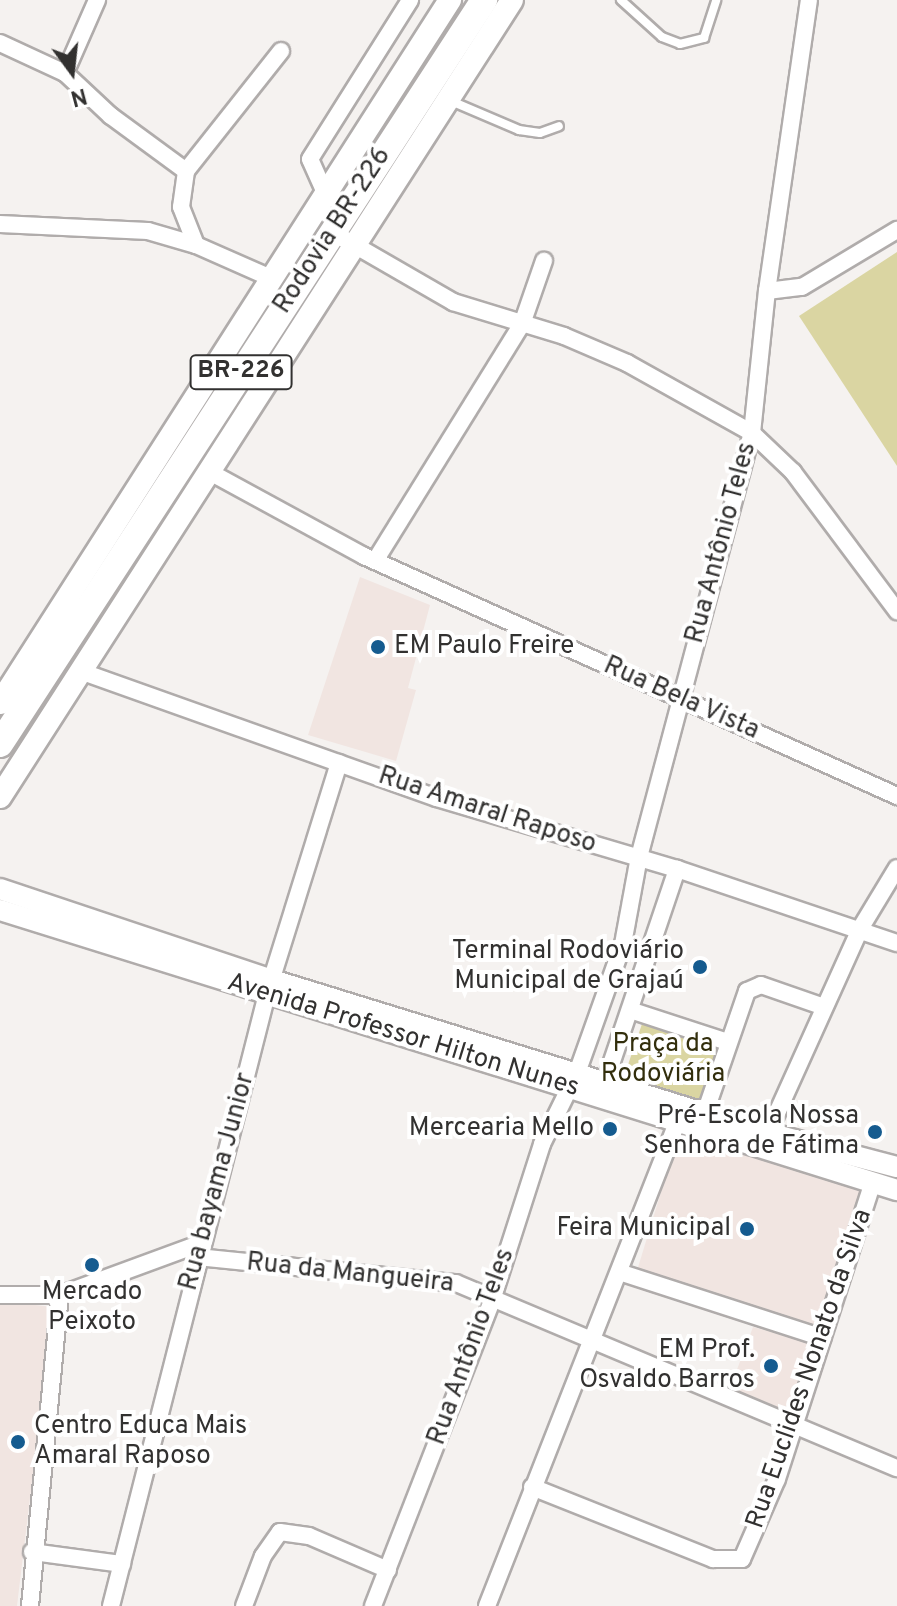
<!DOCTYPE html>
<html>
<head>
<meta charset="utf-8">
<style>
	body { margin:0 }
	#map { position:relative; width:897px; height:1606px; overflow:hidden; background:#f5f2f0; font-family:Overpass,sans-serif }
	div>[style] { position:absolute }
	.built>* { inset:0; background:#f1e5e1; transform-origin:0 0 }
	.green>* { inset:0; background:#dad5a2; transform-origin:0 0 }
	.roads { filter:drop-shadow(2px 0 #b0acab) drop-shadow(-2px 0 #b0acab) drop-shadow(0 2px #b0acab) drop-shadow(0 -2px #b0acab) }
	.service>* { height:8px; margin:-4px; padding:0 4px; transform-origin:4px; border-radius:4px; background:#fff }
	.minor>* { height:16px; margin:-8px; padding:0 8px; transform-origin:8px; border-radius:8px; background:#fff }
	.tertiary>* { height:20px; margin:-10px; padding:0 10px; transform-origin:10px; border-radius:10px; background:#fff }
	.secondary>* { height:22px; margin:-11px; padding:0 11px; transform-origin:11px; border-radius:11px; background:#fff }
	.trunk>* { height:26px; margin:-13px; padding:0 13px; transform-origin:13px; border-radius:13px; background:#fff }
	.dots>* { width:22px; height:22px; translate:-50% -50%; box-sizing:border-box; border:4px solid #fff; border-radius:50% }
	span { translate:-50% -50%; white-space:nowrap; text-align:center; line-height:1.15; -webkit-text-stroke:8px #fff; paint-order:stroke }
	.shield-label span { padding:2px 6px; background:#fff; border:2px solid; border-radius:6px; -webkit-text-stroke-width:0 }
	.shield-label { font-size:24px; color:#323130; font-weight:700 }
	.street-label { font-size:26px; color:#323130 }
	.poi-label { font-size:26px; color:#323130 }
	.left { translate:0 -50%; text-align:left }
	.right { translate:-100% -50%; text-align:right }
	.park-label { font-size:26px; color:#322e0c }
	.north { position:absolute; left:32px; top:32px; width:80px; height:80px; -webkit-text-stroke:6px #fff; paint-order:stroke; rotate:165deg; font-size:22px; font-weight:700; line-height:32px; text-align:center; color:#323130 }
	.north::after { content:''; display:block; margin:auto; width:28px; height:36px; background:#323130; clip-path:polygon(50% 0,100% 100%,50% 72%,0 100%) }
</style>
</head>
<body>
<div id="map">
	<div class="built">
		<div style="clip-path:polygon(360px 577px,430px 605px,408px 688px,416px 690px,396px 761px,308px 735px)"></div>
		<div style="left:680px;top:1130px;width:195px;height:150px;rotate:17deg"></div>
		<div style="clip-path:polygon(0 1301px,53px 1307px,17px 1606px,0 1606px)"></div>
		<div style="clip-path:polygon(753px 1327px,812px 1343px,789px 1412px,730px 1388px)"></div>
	</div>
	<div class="green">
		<div style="clip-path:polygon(897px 252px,897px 466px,799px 316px)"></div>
		<div style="left:642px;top:1024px;width:83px;height:55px;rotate:19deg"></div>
	</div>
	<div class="roads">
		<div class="service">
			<div style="left:621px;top:0;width:55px;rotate:42.1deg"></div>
			<div style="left:662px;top:37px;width:19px;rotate:21deg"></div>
			<div style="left:680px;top:44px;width:25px;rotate:-14deg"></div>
			<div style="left:704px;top:38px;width:40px;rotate:-72deg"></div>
			<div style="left:451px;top:101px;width:74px;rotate:23.1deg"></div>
			<div style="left:519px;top:130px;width:21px;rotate:8deg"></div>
			<div style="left:540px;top:133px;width:20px;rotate:-20deg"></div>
		</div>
		<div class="minor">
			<div style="left:0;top:43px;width:72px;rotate:24.8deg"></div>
			<div style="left:65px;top:73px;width:63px;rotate:43.1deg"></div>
			<div style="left:111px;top:116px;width:93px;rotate:36.3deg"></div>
			<div style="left:65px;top:73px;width:80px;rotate:-66.3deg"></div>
			<div style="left:326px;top:195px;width:39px;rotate:-114deg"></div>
			<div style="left:310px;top:159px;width:188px;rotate:-57.8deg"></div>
			<div style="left:0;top:224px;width:148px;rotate:2.7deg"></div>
			<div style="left:148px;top:231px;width:50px;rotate:16.3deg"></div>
			<div style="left:196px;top:245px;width:84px;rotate:23.8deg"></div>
			<div style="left:332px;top:232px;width:140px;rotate:30deg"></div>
			<div style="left:453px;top:302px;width:116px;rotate:17deg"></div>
			<div style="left:564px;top:336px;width:69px;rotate:23.2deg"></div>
			<div style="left:627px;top:363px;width:143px;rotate:29.2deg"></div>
			<div style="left:752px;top:433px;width:57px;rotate:43.6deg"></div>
			<div style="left:793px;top:472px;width:174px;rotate:53.2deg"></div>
			<div style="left:196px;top:245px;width:41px;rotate:-111.5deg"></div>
			<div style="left:181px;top:207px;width:36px;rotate:-82deg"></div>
			<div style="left:186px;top:171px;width:153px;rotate:-51.6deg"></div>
			<div style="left:767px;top:291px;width:35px;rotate:-7deg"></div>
			<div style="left:802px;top:287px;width:111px;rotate:-31deg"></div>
			<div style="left:208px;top:471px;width:178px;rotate:28.6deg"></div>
			<div style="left:364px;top:556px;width:585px;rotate:24.24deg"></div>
			<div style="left:375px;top:561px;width:279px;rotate:-58.2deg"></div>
			<div style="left:522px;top:324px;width:67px;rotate:-70.8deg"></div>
			<div style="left:80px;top:671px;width:379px;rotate:19.6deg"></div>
			<div style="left:437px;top:798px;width:250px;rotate:16.5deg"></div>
			<div style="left:677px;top:869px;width:232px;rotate:18.6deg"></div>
			<div style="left:633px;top:1011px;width:100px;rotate:18.1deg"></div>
			<div style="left:577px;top:1073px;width:137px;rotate:-70.4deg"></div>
			<div style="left:623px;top:944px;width:88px;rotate:-79.6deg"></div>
			<div style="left:639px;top:857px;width:439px;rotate:-75.1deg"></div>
			<div style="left:752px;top:433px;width:143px;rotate:-84deg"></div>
			<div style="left:767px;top:291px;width:294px;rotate:-81.8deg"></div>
			<div style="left:605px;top:1082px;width:225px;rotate:-71.3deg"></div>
			<div style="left:705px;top:1113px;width:129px;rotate:-71deg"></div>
			<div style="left:747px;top:991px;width:15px;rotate:-23deg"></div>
			<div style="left:761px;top:985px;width:67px;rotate:19.2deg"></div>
			<div style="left:768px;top:1133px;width:224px;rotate:-65.7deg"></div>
			<div style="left:860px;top:929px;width:71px;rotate:-58.8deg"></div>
			<div style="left:198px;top:1257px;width:259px;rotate:5.8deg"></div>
			<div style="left:456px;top:1283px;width:478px;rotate:22.8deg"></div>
			<div style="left:619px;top:1272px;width:214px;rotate:17.9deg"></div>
			<div style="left:0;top:1295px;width:60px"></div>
			<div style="left:60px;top:1295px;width:150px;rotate:-20.2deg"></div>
			<div style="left:532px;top:1487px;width:195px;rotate:21.7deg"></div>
			<div style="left:713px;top:1559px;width:29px"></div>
			<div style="left:742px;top:1559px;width:87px;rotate:-66.4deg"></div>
			<div style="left:777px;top:1479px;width:310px;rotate:-72.1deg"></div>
			<div style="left:32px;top:1552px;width:91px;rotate:7.6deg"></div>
			<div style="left:30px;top:1606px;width:312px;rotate:-84.5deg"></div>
			<div style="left:111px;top:1606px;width:632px;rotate:-75.7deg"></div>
			<div style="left:267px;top:994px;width:242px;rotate:-72.7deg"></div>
			<div style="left:244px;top:1606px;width:53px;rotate:-69.2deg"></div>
			<div style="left:263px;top:1556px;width:29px;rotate:-55deg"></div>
			<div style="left:280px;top:1532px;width:29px;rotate:8deg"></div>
			<div style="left:309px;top:1536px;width:86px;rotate:23.3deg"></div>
			<div style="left:373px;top:1606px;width:328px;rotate:-68.7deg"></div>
			<div style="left:492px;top:1300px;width:164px;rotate:-72.2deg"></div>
			<div style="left:542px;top:1144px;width:61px;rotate:-63.9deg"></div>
			<div style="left:487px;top:1606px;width:519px;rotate:-68.53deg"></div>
		</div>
		<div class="tertiary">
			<div style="left:0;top:889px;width:287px;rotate:18.5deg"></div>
			<div style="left:272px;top:980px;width:519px;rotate:17.14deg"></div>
			<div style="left:768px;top:1133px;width:133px;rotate:14.8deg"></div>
			<div style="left:0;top:910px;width:940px;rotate:17.34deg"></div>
		</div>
		<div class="secondary">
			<div style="left:0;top:703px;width:835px;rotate:-57.38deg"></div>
			<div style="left:0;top:797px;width:947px;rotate:-57.28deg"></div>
		</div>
		<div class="trunk">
			<div style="left:0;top:744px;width:888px;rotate:-56.95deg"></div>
		</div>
	</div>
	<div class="dots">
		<div style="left:378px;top:647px;background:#155b8f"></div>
		<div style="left:700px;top:967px;background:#155b8f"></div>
		<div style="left:610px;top:1129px;background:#155b8f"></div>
		<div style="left:875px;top:1132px;background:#155b8f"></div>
		<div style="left:747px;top:1229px;background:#155b8f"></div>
		<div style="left:92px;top:1265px;background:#155b8f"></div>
		<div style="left:771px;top:1366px;background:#155b8f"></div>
		<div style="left:18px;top:1442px;background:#155b8f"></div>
	</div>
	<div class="shield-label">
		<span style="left:241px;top:372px">BR-226</span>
	</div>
	<div class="street-label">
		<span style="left:333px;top:231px;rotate:-57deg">Rodovia BR-226</span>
		<span style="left:722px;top:543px;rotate:-75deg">Rua Antônio Teles</span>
		<span style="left:681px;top:699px;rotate:24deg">Rua Bela Vista</span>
		<span style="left:487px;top:811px;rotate:18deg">Rua Amaral Raposo</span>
		<span style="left:403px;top:1036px;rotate:17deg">Avenida Professor Hilton Nunes</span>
		<span style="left:218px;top:1182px;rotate:-75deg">Rua bayama Junior</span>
		<span style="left:350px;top:1274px;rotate:6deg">Rua da Mangueira</span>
		<span style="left:472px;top:1347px;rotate:-70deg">Rua Antônio Teles</span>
		<span style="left:810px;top:1369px;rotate:-71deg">Rua Euclides Nonato da Silva</span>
	</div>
	<div class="poi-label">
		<span class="left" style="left:394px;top:647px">EM Paulo Freire</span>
		<span class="right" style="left:684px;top:967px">Terminal Rodoviário<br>Municipal de Grajaú</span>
		<span class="right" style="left:859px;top:1132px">Pré-Escola Nossa<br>Senhora de Fátima</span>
		<span class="right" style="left:594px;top:1129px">Mercearia Mello</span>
		<span class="right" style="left:731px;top:1229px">Feira Municipal</span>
		<span style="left:92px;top:1308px">Mercado<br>Peixoto</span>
		<span class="right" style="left:755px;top:1366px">EM Prof.<br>Osvaldo Barros</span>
		<span class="left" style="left:34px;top:1442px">Centro Educa Mais<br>Amaral Raposo</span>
	</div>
	<div class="park-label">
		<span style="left:663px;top:1060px">Praça da<br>Rodoviária</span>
	</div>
	<div class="north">N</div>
</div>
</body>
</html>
